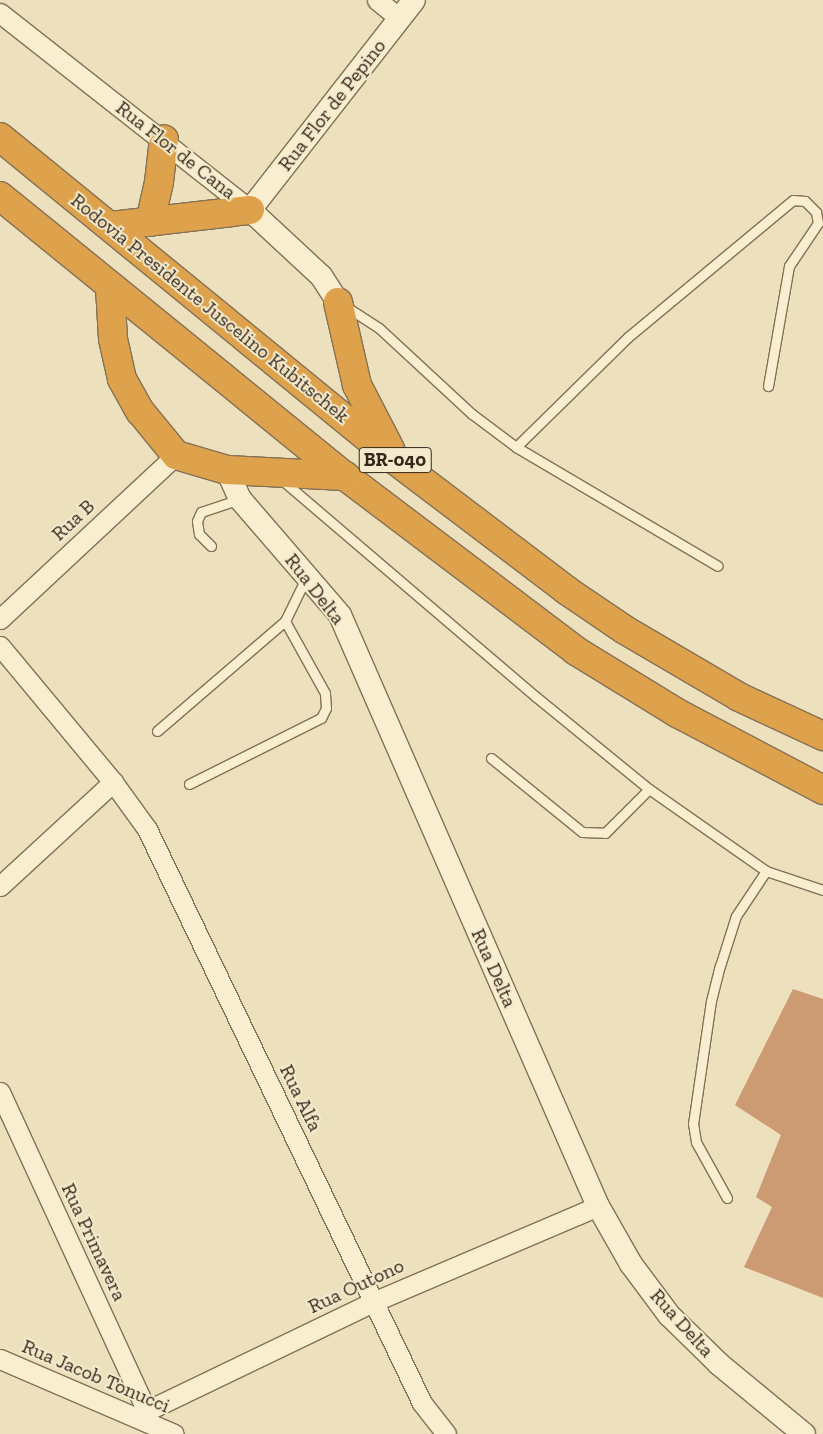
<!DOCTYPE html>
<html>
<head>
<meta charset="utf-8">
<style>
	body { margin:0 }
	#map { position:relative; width:823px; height:1434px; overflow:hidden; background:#ede0bd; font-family:"Zilla Slab",serif }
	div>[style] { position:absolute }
	.building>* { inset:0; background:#cc9a73 }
	.roads { filter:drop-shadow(1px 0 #857156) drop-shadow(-1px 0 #857156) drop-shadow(0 1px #857156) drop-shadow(0 -1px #857156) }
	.service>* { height:9px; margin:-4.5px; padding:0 4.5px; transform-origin:4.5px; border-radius:4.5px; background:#f9eed0 }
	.minor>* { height:19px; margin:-9.5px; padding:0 9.5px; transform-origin:9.5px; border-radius:9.5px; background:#f9eed0 }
	.tertiary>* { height:22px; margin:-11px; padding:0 11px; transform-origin:11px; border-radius:11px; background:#f9eed0 }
	.motorway>* { height:28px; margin:-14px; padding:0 14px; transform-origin:14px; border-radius:14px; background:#dfa24c }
	span { translate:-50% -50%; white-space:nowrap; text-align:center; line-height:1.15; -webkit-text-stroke:4px #f5eacc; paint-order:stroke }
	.shield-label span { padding:1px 4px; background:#f5eacc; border:1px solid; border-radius:4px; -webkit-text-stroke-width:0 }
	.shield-label { font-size:19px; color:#34281b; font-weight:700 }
	.street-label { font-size:20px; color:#34281b }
</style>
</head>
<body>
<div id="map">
	<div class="building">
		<div style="clip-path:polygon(793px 989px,823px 999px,823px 1298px,744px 1267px,772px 1207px,756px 1197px,781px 1135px,735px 1105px)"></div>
	</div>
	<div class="roads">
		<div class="service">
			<div style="left:345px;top:306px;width:40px;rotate:32.9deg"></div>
			<div style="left:379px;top:328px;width:127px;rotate:42.8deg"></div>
			<div style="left:472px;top:414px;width:55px;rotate:36.9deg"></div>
			<div style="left:516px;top:447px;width:234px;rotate:30.5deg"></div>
			<div style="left:516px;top:447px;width:157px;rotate:-44.5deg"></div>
			<div style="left:628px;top:337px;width:214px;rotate:-39.7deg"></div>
			<div style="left:793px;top:200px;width:12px;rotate:5deg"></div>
			<div style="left:805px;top:201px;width:16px;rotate:45deg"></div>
			<div style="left:816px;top:212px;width:11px;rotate:80deg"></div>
			<div style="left:818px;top:223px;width:52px;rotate:124deg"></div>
			<div style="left:789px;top:266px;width:122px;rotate:99.9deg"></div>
			<div style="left:282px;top:480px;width:333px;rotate:40.5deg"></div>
			<div style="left:535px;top:696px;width:147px;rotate:39.2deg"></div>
			<div style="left:649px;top:789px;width:143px;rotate:35deg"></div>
			<div style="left:766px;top:871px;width:60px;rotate:18.4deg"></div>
			<div style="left:211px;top:546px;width:17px;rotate:-135deg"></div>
			<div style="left:199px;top:534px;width:13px;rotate:-99deg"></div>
			<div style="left:197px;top:521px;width:10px;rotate:-66deg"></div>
			<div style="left:201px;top:512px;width:41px;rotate:-18.4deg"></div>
			<div style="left:157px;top:731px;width:169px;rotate:-40.7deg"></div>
			<div style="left:491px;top:758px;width:117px;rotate:39.1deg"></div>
			<div style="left:582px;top:832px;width:23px;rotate:2deg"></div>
			<div style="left:605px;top:833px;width:62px;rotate:-45deg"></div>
			<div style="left:189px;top:784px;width:148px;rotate:-26.6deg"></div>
			<div style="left:321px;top:718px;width:11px;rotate:-63deg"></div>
			<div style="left:326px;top:708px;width:15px;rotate:-94deg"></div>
			<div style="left:325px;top:693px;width:82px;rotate:-119.1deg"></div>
			<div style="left:285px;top:621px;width:48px;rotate:-64deg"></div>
			<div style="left:727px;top:1198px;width:64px;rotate:-119deg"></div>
			<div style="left:696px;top:1142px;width:18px;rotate:-99deg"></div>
			<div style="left:693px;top:1124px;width:124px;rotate:-81.7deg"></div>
			<div style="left:711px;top:1001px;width:36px;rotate:-76deg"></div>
			<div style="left:720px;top:966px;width:52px;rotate:-72.3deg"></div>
			<div style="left:736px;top:916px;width:54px;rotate:-56.3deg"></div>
		</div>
		<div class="minor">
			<div style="left:377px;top:0;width:28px;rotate:39deg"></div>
			<div style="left:0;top:13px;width:318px;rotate:38.2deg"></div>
			<div style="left:0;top:619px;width:241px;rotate:-43deg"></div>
			<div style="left:0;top:646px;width:177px;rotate:50.3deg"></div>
			<div style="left:113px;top:782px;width:58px;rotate:54.1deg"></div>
			<div style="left:147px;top:829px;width:636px;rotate:64.4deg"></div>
			<div style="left:422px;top:1403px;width:39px;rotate:52deg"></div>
			<div style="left:0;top:886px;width:154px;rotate:-42.6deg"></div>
			<div style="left:0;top:1092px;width:351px;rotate:65.3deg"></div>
			<div style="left:0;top:1359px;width:189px;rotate:23.3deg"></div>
			<div style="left:136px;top:1416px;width:263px;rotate:-25.7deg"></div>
			<div style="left:373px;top:1302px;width:245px;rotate:-23.1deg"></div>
		</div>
		<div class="tertiary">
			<div style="left:338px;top:302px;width:31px;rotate:-123deg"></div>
			<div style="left:321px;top:276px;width:97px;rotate:-137.1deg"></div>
			<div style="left:250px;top:210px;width:266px;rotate:-52deg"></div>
			<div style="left:227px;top:470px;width:32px;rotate:66deg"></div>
			<div style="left:240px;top:499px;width:153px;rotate:49.2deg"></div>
			<div style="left:340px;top:615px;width:645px;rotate:66.42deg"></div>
			<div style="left:598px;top:1206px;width:67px;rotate:60.4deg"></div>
			<div style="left:631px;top:1264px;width:64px;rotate:53.3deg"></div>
			<div style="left:669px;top:1315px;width:70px;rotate:44.4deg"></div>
			<div style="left:719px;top:1364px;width:110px;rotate:39.5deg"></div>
		</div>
		<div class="motorway">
			<div style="left:0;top:137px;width:510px;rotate:39.27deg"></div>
			<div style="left:395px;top:460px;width:215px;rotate:37.2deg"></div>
			<div style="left:566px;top:590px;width:71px;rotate:34.1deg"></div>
			<div style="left:625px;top:630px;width:132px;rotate:30.4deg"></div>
			<div style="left:739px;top:697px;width:93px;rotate:24.9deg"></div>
			<div style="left:0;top:196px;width:444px;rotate:39.1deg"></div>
			<div style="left:345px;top:476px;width:290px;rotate:37.1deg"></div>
			<div style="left:576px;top:651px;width:119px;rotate:31.5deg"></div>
			<div style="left:677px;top:713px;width:165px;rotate:27.8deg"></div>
			<div style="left:150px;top:222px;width:41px;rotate:-77.3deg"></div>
			<div style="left:159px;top:182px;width:43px;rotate:-83.4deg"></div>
			<div style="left:111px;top:226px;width:140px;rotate:-6.6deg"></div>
			<div style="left:110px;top:288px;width:51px;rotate:86.6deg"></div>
			<div style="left:113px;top:339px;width:41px;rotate:77.3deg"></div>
			<div style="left:122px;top:379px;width:37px;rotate:61deg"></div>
			<div style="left:140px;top:411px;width:57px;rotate:50.7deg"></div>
			<div style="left:176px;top:455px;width:53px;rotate:16.4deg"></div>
			<div style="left:227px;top:470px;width:118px;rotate:2.9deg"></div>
			<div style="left:338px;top:302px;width:85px;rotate:77.1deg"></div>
			<div style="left:357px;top:385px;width:72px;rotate:62.7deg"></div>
		</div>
	</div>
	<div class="shield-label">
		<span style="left:395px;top:460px">BR-040</span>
	</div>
	<div class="street-label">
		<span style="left:332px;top:105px;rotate:-52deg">Rua Flor de Pepino</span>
		<span style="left:176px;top:150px;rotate:38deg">Rua Flor de Cana</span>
		<span style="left:210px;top:308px;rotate:39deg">Rodovia Presidente Juscelino Kubitschek</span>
		<span style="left:73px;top:520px;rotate:-43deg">Rua B</span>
		<span style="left:315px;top:589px;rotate:52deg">Rua Delta</span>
		<span style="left:494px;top:968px;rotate:66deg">Rua Delta</span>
		<span style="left:301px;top:1098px;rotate:64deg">Rua Alfa</span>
		<span style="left:94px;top:1242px;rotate:65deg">Rua Primavera</span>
		<span style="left:356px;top:1286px;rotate:-25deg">Rua Outono</span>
		<span style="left:682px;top:1323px;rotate:48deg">Rua Delta</span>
		<span style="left:96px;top:1376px;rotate:23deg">Rua Jacob Tonucci</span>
	</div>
</div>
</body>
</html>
